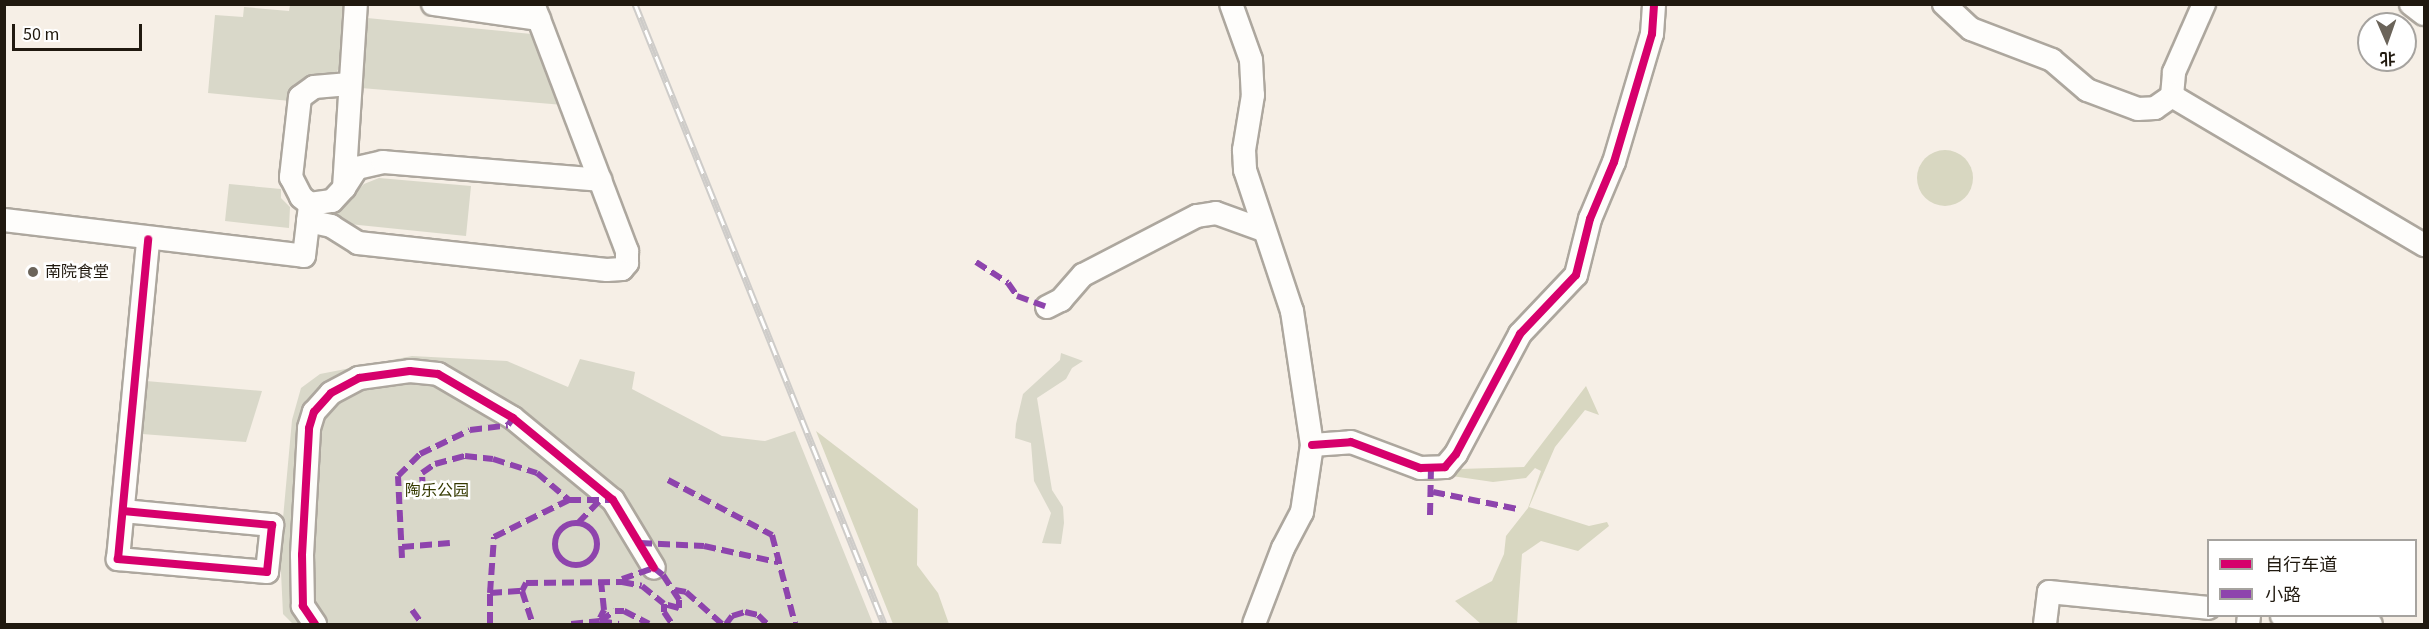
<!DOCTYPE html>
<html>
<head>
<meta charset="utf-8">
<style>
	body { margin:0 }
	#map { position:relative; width:2429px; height:629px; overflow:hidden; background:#f6efe6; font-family:"Source Sans 3","Noto Sans SC",sans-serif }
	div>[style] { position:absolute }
	.green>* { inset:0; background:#d9d8c9 }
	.forest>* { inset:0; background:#d8d7c1 }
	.round { border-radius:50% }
	.roads { filter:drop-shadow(2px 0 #ada79e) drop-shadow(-2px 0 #ada79e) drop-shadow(0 2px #ada79e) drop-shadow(0 -2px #ada79e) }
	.minor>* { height:22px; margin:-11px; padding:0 11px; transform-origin:11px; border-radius:11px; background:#fefdfb }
	.rail>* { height:7px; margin-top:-3.5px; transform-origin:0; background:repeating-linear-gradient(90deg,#fff 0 14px,#ceccc9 0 28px); box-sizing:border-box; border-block:2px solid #ceccc9 }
	.quiet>* { height:6px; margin-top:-3px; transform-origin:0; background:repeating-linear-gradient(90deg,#8e44ad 0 12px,transparent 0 18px) }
	.quiet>.ring { margin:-3px; padding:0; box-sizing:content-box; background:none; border:6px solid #8e44ad; border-radius:50% }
	.cycleway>* { height:8px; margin:-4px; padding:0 4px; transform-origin:4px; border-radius:4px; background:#d6006c }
	.dots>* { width:16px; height:16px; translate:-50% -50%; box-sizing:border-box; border:3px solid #fff; border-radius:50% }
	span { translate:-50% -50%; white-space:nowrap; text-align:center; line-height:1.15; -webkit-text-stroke:5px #fff; paint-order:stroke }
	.poi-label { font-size:16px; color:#20190f }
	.left { translate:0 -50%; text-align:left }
	.park-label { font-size:16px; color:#353a00 }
	.frame { position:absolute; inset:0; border:6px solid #20190f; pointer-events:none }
	.legend { position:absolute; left:2207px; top:539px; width:210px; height:78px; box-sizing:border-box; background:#fff; border:2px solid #a6a39f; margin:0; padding:8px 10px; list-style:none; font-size:18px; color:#20190f }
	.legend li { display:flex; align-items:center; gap:12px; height:30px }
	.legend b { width:30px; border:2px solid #a6a39f }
	.north { position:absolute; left:2357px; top:12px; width:60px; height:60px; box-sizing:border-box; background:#fff; border:2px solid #a6a39f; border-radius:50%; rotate:178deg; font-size:16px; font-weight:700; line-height:24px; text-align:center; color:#20190f }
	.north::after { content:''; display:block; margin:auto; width:21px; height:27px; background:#6b645a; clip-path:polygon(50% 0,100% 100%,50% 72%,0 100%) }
	.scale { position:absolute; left:12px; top:24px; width:130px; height:27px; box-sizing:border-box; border:3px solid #20190f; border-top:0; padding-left:8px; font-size:18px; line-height:21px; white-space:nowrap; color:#20190f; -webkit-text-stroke:4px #fff; paint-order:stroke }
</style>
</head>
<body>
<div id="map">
	<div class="green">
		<div style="clip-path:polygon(290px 5px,345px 5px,341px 64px,334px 77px,290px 101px,208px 93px,215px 15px,243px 17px,244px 7px,289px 11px)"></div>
		<div style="clip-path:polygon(367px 18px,532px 34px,563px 105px,361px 88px)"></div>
		<div style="clip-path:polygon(379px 178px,471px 186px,466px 236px,349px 224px,335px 213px,364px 184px)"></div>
		<div style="clip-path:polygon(229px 184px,281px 189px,281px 198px,290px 207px,289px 228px,225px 221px)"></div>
		<div style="clip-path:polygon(1061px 353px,1083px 361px,1072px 368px,1066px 379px,1037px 398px,1052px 490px,1063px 507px,1064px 523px,1061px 544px,1042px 543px,1051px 513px,1034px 481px,1031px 443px,1015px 438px,1016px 424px,1023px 394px,1060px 360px)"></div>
		<div style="clip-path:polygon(412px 356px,507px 361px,568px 387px,580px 359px,635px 372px,632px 389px,722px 436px,765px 441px,795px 431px,873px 624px,293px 624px,283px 614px,280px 551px,292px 420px,301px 388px,320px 374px)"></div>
		<div style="clip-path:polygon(146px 381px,262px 391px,246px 442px,142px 434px,139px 408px)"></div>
	</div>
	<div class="forest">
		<div class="round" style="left:1917px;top:150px;width:56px;height:56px"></div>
		<div style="clip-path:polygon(1586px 386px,1599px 415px,1585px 410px,1555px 447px,1529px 507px,1589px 526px,1607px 522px,1609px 526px,1578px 551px,1541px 541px,1522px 554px,1517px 624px,1481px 624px,1455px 601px,1492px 581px,1504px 554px,1506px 536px,1528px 508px,1541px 471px,1535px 468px,1526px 478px,1493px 482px,1445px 475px,1460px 469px,1524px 467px)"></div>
		<div style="clip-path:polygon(816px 431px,918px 509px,917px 565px,938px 593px,949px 624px,893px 624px)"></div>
	</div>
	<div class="roads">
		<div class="minor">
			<div style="left:433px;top:4px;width:107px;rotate:8.1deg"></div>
			<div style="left:1231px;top:4px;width:59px;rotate:70.3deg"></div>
			<div style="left:1251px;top:60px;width:35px;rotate:87deg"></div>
			<div style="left:1253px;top:95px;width:56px;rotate:99.3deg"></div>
			<div style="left:1244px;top:150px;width:20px;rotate:87deg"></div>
			<div style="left:1245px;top:170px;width:149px;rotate:71.6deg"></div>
			<div style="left:1292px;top:311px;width:135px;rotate:81.5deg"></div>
			<div style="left:1312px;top:445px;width:68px;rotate:98.5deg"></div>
			<div style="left:1302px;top:512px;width:41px;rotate:117.8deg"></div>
			<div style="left:1283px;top:548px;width:81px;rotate:110.9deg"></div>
			<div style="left:1944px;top:4px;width:37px;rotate:43deg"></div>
			<div style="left:1971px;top:29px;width:87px;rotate:20.9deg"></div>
			<div style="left:2052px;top:60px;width:46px;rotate:40.6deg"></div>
			<div style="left:2087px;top:90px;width:54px;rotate:20.4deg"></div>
			<div style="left:2138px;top:109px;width:17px;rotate:-3deg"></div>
			<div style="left:2155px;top:108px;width:21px;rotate:-35deg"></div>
			<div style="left:2172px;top:96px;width:293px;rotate:30.6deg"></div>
			<div style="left:2411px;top:4px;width:16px;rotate:38deg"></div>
			<div style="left:349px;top:84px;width:35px;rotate:175deg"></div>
			<div style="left:314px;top:87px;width:17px;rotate:144deg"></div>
			<div style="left:300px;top:97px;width:81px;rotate:96.4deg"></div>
			<div style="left:291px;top:177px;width:22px;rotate:63deg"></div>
			<div style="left:301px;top:197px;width:11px;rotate:38deg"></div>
			<div style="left:310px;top:204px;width:22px;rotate:-8deg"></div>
			<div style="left:332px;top:201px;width:18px;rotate:-47deg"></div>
			<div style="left:344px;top:188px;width:184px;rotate:-86.3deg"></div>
			<div style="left:2172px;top:96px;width:24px;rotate:-85deg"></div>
			<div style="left:2174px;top:72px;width:74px;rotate:-66.2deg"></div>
			<div style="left:344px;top:188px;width:24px;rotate:-57deg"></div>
			<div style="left:357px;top:168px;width:27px;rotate:-13deg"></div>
			<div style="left:383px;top:162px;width:218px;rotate:4.7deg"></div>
			<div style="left:4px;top:220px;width:302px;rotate:6.8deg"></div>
			<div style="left:304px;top:256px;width:50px;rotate:-83.2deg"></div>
			<div style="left:308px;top:221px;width:24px;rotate:12deg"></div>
			<div style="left:331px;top:226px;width:32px;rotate:32deg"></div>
			<div style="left:358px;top:243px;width:250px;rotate:6.2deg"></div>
			<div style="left:607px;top:270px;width:15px;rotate:-4deg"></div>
			<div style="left:622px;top:269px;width:8px;rotate:-50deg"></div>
			<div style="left:627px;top:263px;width:12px;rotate:-90deg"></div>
			<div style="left:627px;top:251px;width:264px;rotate:-110.8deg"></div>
			<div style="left:1047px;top:307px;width:16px;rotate:-27deg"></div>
			<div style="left:1061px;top:300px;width:33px;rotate:-49deg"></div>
			<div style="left:1083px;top:275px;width:128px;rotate:-27.4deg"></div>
			<div style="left:1197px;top:216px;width:19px;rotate:-9deg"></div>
			<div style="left:1216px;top:213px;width:50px;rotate:19.9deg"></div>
			<div style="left:1312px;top:445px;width:39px;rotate:-4deg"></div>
			<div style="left:1351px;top:442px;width:74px;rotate:20.6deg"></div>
			<div style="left:1420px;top:468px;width:25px;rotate:-2deg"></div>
			<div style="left:1445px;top:467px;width:17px;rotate:-50deg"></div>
			<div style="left:1456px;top:454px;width:136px;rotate:-61.9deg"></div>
			<div style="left:1520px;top:334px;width:81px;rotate:-46.5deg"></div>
			<div style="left:1576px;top:275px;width:58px;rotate:-76deg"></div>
			<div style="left:1590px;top:219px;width:62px;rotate:-67.2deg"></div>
			<div style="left:1614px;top:162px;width:134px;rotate:-73.5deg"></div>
			<div style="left:1652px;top:34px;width:30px;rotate:-86deg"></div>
			<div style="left:123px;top:511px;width:150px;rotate:5.4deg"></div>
			<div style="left:272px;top:525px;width:47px;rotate:96.1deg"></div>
			<div style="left:267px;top:572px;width:150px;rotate:-175deg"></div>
			<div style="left:118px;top:559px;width:321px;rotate:-84.6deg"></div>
			<div style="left:2282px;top:616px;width:89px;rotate:5.1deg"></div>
			<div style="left:315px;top:624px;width:22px;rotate:-124deg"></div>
			<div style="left:303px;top:606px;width:51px;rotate:-91.1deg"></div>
			<div style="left:302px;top:555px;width:127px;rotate:-86.8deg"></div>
			<div style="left:309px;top:428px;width:17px;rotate:-73deg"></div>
			<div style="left:314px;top:412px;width:25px;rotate:-48deg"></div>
			<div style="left:331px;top:393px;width:32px;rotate:-28deg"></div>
			<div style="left:359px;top:378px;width:51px;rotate:-7.8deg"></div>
			<div style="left:410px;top:371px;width:28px;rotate:6deg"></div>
			<div style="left:438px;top:374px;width:87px;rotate:30.4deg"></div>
			<div style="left:513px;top:418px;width:129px;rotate:39.4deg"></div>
			<div style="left:613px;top:500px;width:79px;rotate:58.9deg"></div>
			<div style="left:2045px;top:624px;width:32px;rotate:-83deg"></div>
			<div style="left:2049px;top:592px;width:160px;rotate:5.7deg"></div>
			<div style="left:2248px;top:624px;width:8px;rotate:-83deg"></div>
		</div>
	</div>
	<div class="rail">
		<div style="left:635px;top:4px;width:668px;rotate:68.12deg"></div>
	</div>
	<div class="quiet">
		<div style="left:976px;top:262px;width:38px;rotate:33deg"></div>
		<div style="left:1008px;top:283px;width:16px;rotate:55deg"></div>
		<div style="left:1017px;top:296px;width:32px;rotate:20deg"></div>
		<div style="left:668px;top:480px;width:118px;rotate:27.9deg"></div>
		<div style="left:772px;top:535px;width:92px;rotate:75.5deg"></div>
		<div style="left:423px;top:489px;width:16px;rotate:-94deg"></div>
		<div style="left:422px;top:473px;width:16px;rotate:-35deg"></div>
		<div style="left:435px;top:464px;width:31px;rotate:-15deg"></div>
		<div style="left:465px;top:456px;width:28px;rotate:6deg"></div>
		<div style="left:493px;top:459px;width:46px;rotate:17.7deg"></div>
		<div style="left:537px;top:473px;width:42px;rotate:40.2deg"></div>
		<div style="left:1433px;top:492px;width:86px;rotate:11.4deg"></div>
		<div style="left:1430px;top:515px;width:47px;rotate:-88.8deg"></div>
		<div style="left:578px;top:523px;width:30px;rotate:-46deg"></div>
		<div class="ring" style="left:555px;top:523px;width:36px;height:36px"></div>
		<div style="left:640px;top:543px;width:64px;rotate:2.7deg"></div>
		<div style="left:704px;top:546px;width:75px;rotate:12.4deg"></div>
		<div style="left:402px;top:547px;width:48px;rotate:-4.8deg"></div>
		<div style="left:402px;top:558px;width:82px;rotate:-92.8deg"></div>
		<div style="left:398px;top:476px;width:31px;rotate:-45deg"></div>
		<div style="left:420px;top:454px;width:55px;rotate:-25.6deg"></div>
		<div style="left:470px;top:430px;width:38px;rotate:-7deg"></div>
		<div style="left:508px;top:425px;width:9px;rotate:-54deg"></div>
		<div style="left:627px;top:581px;width:5px;rotate:-158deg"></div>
		<div style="left:622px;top:579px;width:34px;rotate:-19deg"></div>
		<div style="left:654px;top:568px;width:11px;rotate:38deg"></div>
		<div style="left:663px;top:575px;width:30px;rotate:57deg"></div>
		<div style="left:679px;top:600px;width:8px;rotate:90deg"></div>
		<div style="left:679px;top:608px;width:16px;rotate:-165deg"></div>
		<div style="left:664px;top:604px;width:8px;rotate:90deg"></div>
		<div style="left:664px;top:612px;width:14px;rotate:56deg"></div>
		<div style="left:675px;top:590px;width:11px;rotate:10deg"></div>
		<div style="left:686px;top:592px;width:48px;rotate:41.6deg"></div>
		<div style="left:522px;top:591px;width:35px;rotate:72deg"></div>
		<div style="left:490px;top:593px;width:56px;rotate:-85.9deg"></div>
		<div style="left:494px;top:537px;width:84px;rotate:-26.3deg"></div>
		<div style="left:569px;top:500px;width:44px"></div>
		<div style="left:412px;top:610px;width:17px;rotate:54deg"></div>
		<div style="left:600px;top:618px;width:9px;rotate:-63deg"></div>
		<div style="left:604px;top:610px;width:30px;rotate:-96deg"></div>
		<div style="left:600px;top:621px;width:18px;rotate:-34deg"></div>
		<div style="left:615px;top:611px;width:9px"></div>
		<div style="left:624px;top:611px;width:28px;rotate:27deg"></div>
		<div style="left:490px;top:624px;width:31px;rotate:-90deg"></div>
		<div style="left:490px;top:593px;width:32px;rotate:-4deg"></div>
		<div style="left:522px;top:591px;width:9px;rotate:-63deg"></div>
		<div style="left:526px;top:583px;width:96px;rotate:-0.6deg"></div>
		<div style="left:622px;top:582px;width:20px;rotate:11deg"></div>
		<div style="left:642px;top:586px;width:28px;rotate:39deg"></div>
		<div style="left:571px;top:624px;width:29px;rotate:-6deg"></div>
		<div style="left:600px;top:621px;width:19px;rotate:9deg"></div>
		<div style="left:726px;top:624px;width:10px;rotate:-53deg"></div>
		<div style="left:732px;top:616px;width:14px;rotate:-17deg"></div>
		<div style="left:745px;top:612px;width:13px;rotate:13deg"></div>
		<div style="left:758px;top:615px;width:13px;rotate:45deg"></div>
	</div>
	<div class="cycleway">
		<div style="left:1312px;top:445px;width:39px;rotate:-4deg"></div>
		<div style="left:1351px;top:442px;width:74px;rotate:20.6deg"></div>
		<div style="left:1420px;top:468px;width:25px;rotate:-2deg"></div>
		<div style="left:1445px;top:467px;width:17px;rotate:-50deg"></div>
		<div style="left:1456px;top:454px;width:136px;rotate:-61.9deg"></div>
		<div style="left:1520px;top:334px;width:81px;rotate:-46.5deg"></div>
		<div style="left:1576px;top:275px;width:58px;rotate:-76deg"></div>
		<div style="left:1590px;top:219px;width:62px;rotate:-67.2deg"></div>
		<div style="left:1614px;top:162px;width:134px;rotate:-73.5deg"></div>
		<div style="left:1652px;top:34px;width:30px;rotate:-86deg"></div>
		<div style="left:123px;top:511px;width:150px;rotate:5.4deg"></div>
		<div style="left:272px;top:525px;width:47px;rotate:96.1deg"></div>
		<div style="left:267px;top:572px;width:150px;rotate:-175deg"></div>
		<div style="left:118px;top:559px;width:321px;rotate:-84.6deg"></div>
		<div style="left:315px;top:624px;width:22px;rotate:-124deg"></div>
		<div style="left:303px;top:606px;width:51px;rotate:-91.1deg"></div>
		<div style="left:302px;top:555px;width:127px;rotate:-86.8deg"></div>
		<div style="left:309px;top:428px;width:17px;rotate:-73deg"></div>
		<div style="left:314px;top:412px;width:25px;rotate:-48deg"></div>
		<div style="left:331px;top:393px;width:32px;rotate:-28deg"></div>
		<div style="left:359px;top:378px;width:51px;rotate:-7.8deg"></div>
		<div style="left:410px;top:371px;width:28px;rotate:6deg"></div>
		<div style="left:438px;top:374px;width:87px;rotate:30.4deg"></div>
		<div style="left:513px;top:418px;width:129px;rotate:39.4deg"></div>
		<div style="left:613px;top:500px;width:79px;rotate:58.9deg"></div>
	</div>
	<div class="dots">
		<div style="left:33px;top:272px;background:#6b645a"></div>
	</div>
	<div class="poi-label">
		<span class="left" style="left:45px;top:272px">南院食堂</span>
	</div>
	<div class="park-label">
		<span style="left:437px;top:491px">陶乐公园</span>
	</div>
	<div class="frame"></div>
	<ul class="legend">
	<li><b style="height:8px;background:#d6006c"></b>自行车道</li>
	<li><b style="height:8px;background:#8e44ad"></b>小路</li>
	</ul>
	<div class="north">北</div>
	<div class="scale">50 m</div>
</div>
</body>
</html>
